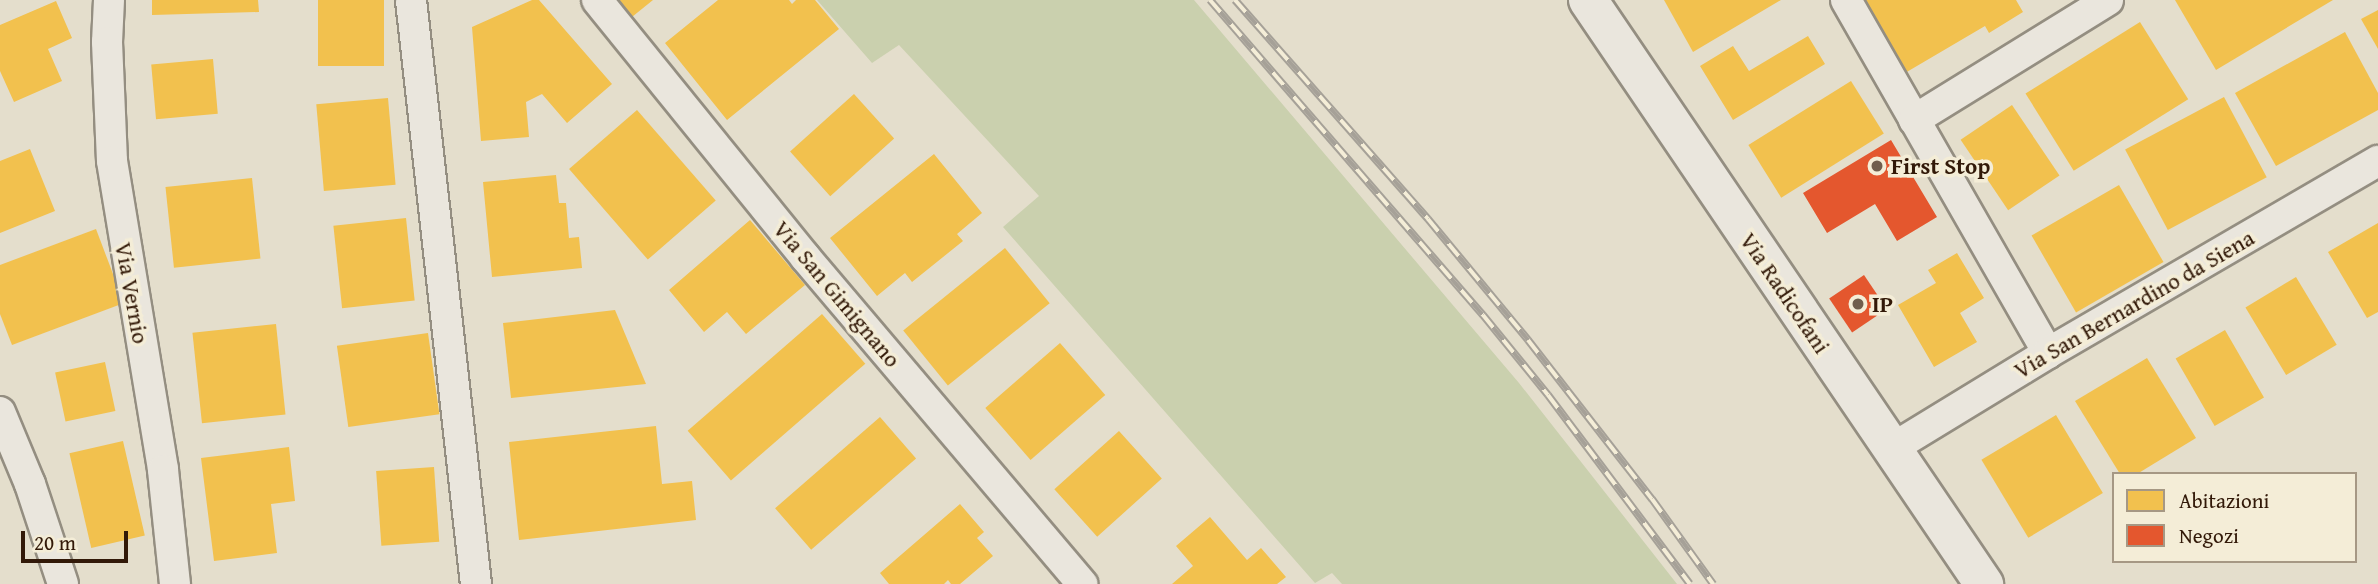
<!DOCTYPE html>
<html>
<head>
<meta charset="utf-8">
<style>
	body { margin:0 }
	#map { position:relative; width:2378px; height:584px; overflow:hidden; background:#e4decc; font-family:"Gentium Book Plus",serif }
	div>[style] { position:absolute }
	.green>* { inset:0; background:#cad0ae }
	.homes>* { inset:0; background:#f2c14e; transform-origin:0 0 }
	.shops>* { inset:0; background:#e4572e; transform-origin:0 0 }
	.roads { filter:drop-shadow(2px 0 #948e81) drop-shadow(-2px 0 #948e81) drop-shadow(0 2px #948e81) drop-shadow(0 -2px #948e81) }
	.minor>* { height:30px; margin:-15px; padding:0 15px; transform-origin:15px; border-radius:15px; background:#eae6dd }
	.tertiary>* { height:38px; margin:-19px; padding:0 19px; transform-origin:19px; border-radius:19px; background:#eae6dd }
	.rail>* { height:8px; margin-top:-4px; transform-origin:0; background:repeating-linear-gradient(90deg,#f4edd7 0 16px,#a6a198 0 32px); box-sizing:border-box; border-block:2px solid #a6a198 }
	.dots>* { width:19px; height:19px; translate:-50% -50%; box-sizing:border-box; border:4px solid #f4edd7; border-radius:50% }
	span { translate:-50% -50%; white-space:nowrap; text-align:center; line-height:1.15; -webkit-text-stroke:7px #f4edd7; paint-order:stroke }
	.poi-label { font-size:23px; color:#321908; font-weight:700 }
	.left { translate:0 -50%; text-align:left }
	.street-label { font-size:23px; color:#321908 }
	.legend { position:absolute; left:2112px; top:472px; width:245px; height:91px; box-sizing:border-box; background:#f4edd7; border:2px solid #a69884; margin:0; padding:9px 12px; list-style:none; font-size:21px; color:#321908 }
	.legend li { display:flex; align-items:center; gap:14px; height:35px }
	.legend b { width:35px; border:2px solid #a69884 }
	.scale { position:absolute; left:21px; top:531px; width:107px; height:32px; box-sizing:border-box; border:4px solid #321908; border-top:0; padding-left:9px; font-size:21px; line-height:24px; white-space:nowrap; color:#321908; -webkit-text-stroke:5px #f4edd7; paint-order:stroke }
</style>
</head>
<body>
<div id="map">
	<div class="green">
		<div style="clip-path:polygon(817px 0,1194px 0,1519px 383px,1677px 584px,1342px 584px,1332px 573px,1315px 583px,1003px 227px,1039px 196px,899px 45px,872px 63px)"></div>
	</div>
	<div class="homes">
		<div style="clip-path:polygon(152px 0,258px 0,259px 12px,152px 15px)"></div>
		<div style="left:318px;top:0;width:66px;height:66px"></div>
		<div style="clip-path:polygon(532px 0,539px 0,612px 84px,567px 123px,542px 94px,526px 102px,529px 137px,481px 141px,472px 27px)"></div>
		<div style="clip-path:polygon(611px 0,653px 0,627px 21px)"></div>
		<div style="clip-path:polygon(718px 0,789px 0,792px 4px,796px 0,815px 0,839px 29px,727px 120px,665px 43px)"></div>
		<div style="clip-path:polygon(1664px 0,1781px 0,1693px 52px)"></div>
		<div style="clip-path:polygon(1862px 0,2016px 0,2023px 12px,1989px 33px,1985px 26px,1905px 73px)"></div>
		<div style="clip-path:polygon(2175px 0,2333px 0,2216px 70px)"></div>
		<div style="clip-path:polygon(56px 1px,72px 38px,48px 49px,62px 81px,14px 102px,0 71px,0 25px)"></div>
		<div style="clip-path:polygon(2378px 10px,2378px 49px,2361px 19px)"></div>
		<div style="left:2140px;top:22px;width:91px;height:135px;rotate:58deg"></div>
		<div style="clip-path:polygon(2345px 32px,2378px 93px,2378px 110px,2276px 166px,2235px 93px)"></div>
		<div style="clip-path:polygon(1808px 36px,1825px 64px,1733px 120px,1700px 66px,1733px 46px,1749px 71px)"></div>
		<div style="left:213px;top:59px;width:55px;height:62px;rotate:85deg"></div>
		<div style="left:1851px;top:81px;width:62px;height:121px;rotate:58deg"></div>
		<div style="left:854px;top:94px;width:60px;height:86px;rotate:48deg"></div>
		<div style="left:2224px;top:97px;width:91px;height:112px;rotate:62deg"></div>
		<div style="left:388px;top:98px;width:87px;height:72px;rotate:85deg"></div>
		<div style="left:2012px;top:105px;width:85px;height:62px;rotate:56deg"></div>
		<div style="left:637px;top:110px;width:120px;height:90px;rotate:49deg"></div>
		<div style="clip-path:polygon(30px 149px,55px 211px,0 233px,0 161px)"></div>
		<div style="clip-path:polygon(934px 154px,982px 213px,957px 234px,963px 241px,912px 282px,905px 273px,877px 296px,830px 238px)"></div>
		<div style="clip-path:polygon(556px 175px,559px 203px,566px 203px,569px 238px,579px 237px,582px 268px,492px 277px,483px 182px)"></div>
		<div style="left:252px;top:178px;width:81px;height:87px;rotate:84deg"></div>
		<div style="left:2119px;top:185px;width:89px;height:101px;rotate:60deg"></div>
		<div style="left:406px;top:218px;width:83px;height:73px;rotate:84deg"></div>
		<div style="clip-path:polygon(750px 220px,805px 285px,746px 334px,727px 312px,704px 332px,669px 290px)"></div>
		<div style="clip-path:polygon(2378px 223px,2378px 312px,2367px 318px,2328px 252px)"></div>
		<div style="clip-path:polygon(96px 229px,124px 303px,12px 345px,0 314px,0 265px)"></div>
		<div style="left:1005px;top:248px;width:71px;height:131px;rotate:51deg"></div>
		<div style="clip-path:polygon(1957px 253px,1984px 298px,1960px 313px,1977px 342px,1934px 367px,1898px 305px,1936px 283px,1928px 270px)"></div>
		<div style="left:2296px;top:277px;width:79px;height:59px;rotate:59deg"></div>
		<div style="clip-path:polygon(615px 310px,646px 384px,511px 398px,503px 323px)"></div>
		<div style="left:822px;top:314px;width:66px;height:178px;rotate:49deg"></div>
		<div style="left:276px;top:324px;width:91px;height:84px;rotate:84deg"></div>
		<div style="left:2225px;top:330px;width:78px;height:57px;rotate:60deg"></div>
		<div style="left:428px;top:333px;width:82px;height:92px;rotate:82deg"></div>
		<div style="left:1060px;top:343px;width:69px;height:99px;rotate:49deg"></div>
		<div style="clip-path:polygon(2147px 358px,2196px 438px,2137px 474px,2120px 474px,2075px 401px)"></div>
		<div style="left:105px;top:362px;width:50px;height:51px;rotate:78deg"></div>
		<div style="left:2056px;top:415px;width:91px;height:87px;rotate:59deg"></div>
		<div style="left:880px;top:417px;width:55px;height:139px;rotate:49deg"></div>
		<div style="clip-path:polygon(656px 426px,662px 484px,692px 481px,696px 520px,519px 540px,509px 442px)"></div>
		<div style="left:1119px;top:431px;width:64px;height:87px;rotate:48deg"></div>
		<div style="left:123px;top:441px;width:97px;height:55px;rotate:77deg"></div>
		<div style="clip-path:polygon(289px 447px,295px 501px,271px 504px,277px 553px,214px 561px,201px 458px)"></div>
		<div style="left:434px;top:467px;width:75px;height:58px;rotate:86deg"></div>
		<div style="clip-path:polygon(960px 504px,984px 532px,977px 538px,993px 556px,960px 584px,951px 584px,948px 580px,944px 584px,889px 584px,880px 573px)"></div>
		<div style="clip-path:polygon(1210px 517px,1247px 560px,1261px 548px,1286px 577px,1277px 584px,1172px 584px,1193px 566px,1176px 546px)"></div>
	</div>
	<div class="shops">
		<div style="clip-path:polygon(1891px 140px,1937px 217px,1897px 241px,1875px 204px,1827px 233px,1803px 193px)"></div>
		<div style="left:1864px;top:275px;width:41px;height:42px;rotate:56deg"></div>
	</div>
	<div class="roads">
		<div class="minor">
			<div style="left:109px;top:0;width:42px;rotate:92.7deg"></div>
			<div style="left:107px;top:42px;width:119px;rotate:87.6deg"></div>
			<div style="left:112px;top:161px;width:313px;rotate:80.6deg"></div>
			<div style="left:163px;top:470px;width:115px;rotate:84deg"></div>
			<div style="left:411px;top:0;width:588px;rotate:83.65deg"></div>
			<div style="left:597px;top:0;width:331px;rotate:51deg"></div>
			<div style="left:805px;top:257px;width:429px;rotate:49.7deg"></div>
			<div style="left:1846px;top:0;width:407px;rotate:60.2deg"></div>
			<div style="left:1914px;top:120px;width:228px;rotate:-31.7deg"></div>
			<div style="left:0;top:412px;width:78px;rotate:67.4deg"></div>
			<div style="left:30px;top:484px;width:105px;rotate:71.7deg"></div>
			<div style="left:1891px;top:449px;width:184px;rotate:-31.4deg"></div>
			<div style="left:2048px;top:353px;width:382px;rotate:-30.2deg"></div>
		</div>
		<div class="tertiary">
			<div style="left:1588px;top:0;width:706px;rotate:55.86deg"></div>
		</div>
	</div>
	<div class="rail">
		<div style="left:1210px;top:0;width:417px;rotate:49.1deg"></div>
		<div style="left:1483px;top:315px;width:103px;rotate:50.9deg"></div>
		<div style="left:1548px;top:395px;width:236px;rotate:53.1deg"></div>
		<div style="left:1235px;top:0;width:292px;rotate:48.6deg"></div>
		<div style="left:1428px;top:219px;width:157px;rotate:50.4deg"></div>
		<div style="left:1528px;top:340px;width:202px;rotate:52.1deg"></div>
		<div style="left:1652px;top:499px;width:105px;rotate:54.3deg"></div>
	</div>
	<div class="dots">
		<div style="left:1877px;top:166px;background:#705e4d"></div>
		<div style="left:1858px;top:304px;background:#705e4d"></div>
	</div>
	<div class="poi-label">
		<span class="left" style="left:1891px;top:166px">First Stop</span>
		<span class="left" style="left:1872px;top:304px">IP</span>
	</div>
	<div class="street-label">
		<span style="left:132px;top:293px;rotate:80deg">Via Vernio</span>
		<span style="left:1785px;top:293px;rotate:56deg">Via Radicofani</span>
		<span style="left:837px;top:294px;rotate:50deg">Via San Gimignano</span>
		<span style="left:2134px;top:304px;rotate:-30deg">Via San Bernardino da Siena</span>
	</div>
	<ul class="legend">
	<li><b style="height:19px;background:#f2c14e"></b>Abitazioni</li>
	<li><b style="height:19px;background:#e4572e"></b>Negozi</li>
	</ul>
	<div class="scale">20 m</div>
</div>
</body>
</html>
